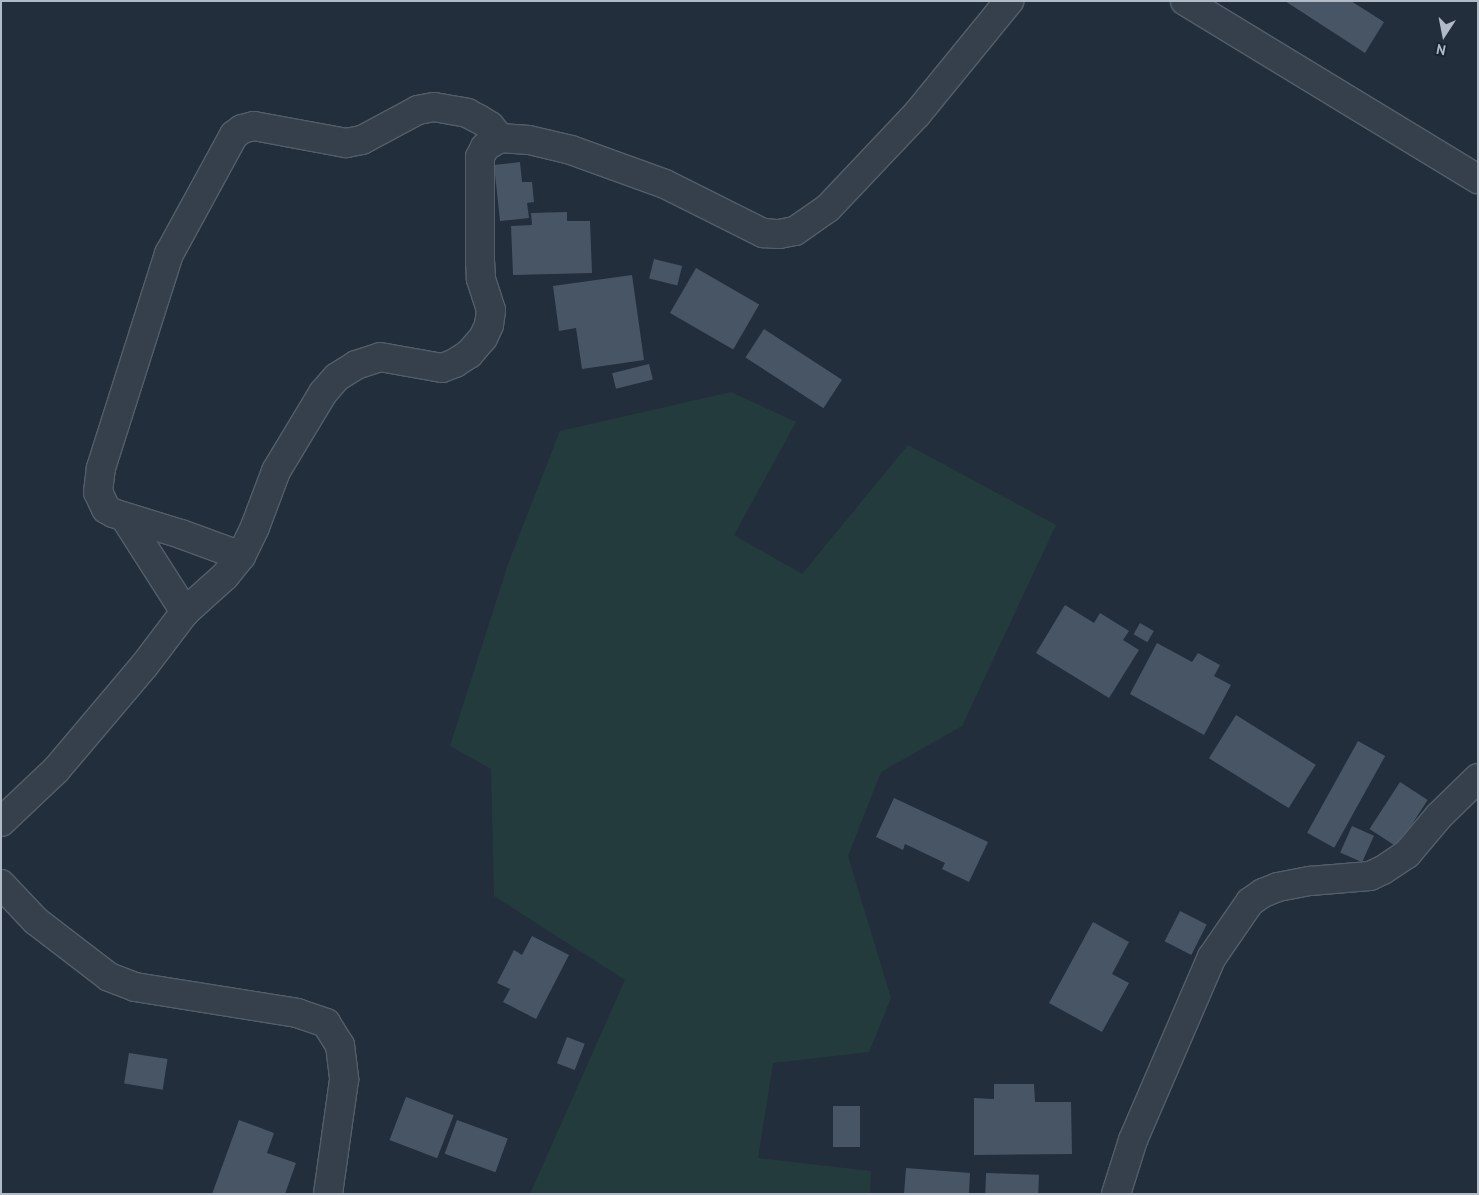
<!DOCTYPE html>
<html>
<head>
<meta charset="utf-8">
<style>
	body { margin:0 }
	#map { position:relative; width:1479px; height:1195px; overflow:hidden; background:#222e3c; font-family:"PT Sans",sans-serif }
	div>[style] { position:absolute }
	.green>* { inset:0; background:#243b3d }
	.building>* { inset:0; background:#475565; transform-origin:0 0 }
	.roads { filter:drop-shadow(1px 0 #545e6a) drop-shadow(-1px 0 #545e6a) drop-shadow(0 1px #545e6a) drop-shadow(0 -1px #545e6a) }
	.minor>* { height:28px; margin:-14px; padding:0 14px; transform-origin:14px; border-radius:14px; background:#36404c }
	.tertiary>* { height:28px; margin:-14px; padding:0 14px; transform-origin:14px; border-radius:14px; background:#36404c }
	span { translate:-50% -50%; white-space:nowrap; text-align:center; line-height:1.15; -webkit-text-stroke:4.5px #1b2531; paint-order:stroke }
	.frame { position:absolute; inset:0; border:2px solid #b1bbc8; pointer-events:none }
	.north { position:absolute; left:1419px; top:10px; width:50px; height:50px; -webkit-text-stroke:4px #1b2531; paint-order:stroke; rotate:191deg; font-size:14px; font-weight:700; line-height:20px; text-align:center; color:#b1bbc8 }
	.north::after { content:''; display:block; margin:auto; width:18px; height:22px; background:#b1bbc8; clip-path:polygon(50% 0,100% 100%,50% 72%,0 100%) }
</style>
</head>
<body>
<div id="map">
	<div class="green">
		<div style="clip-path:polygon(731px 392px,796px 422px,734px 535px,802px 574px,908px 445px,1056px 525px,962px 726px,881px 772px,848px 856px,891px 998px,869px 1052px,773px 1063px,758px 1158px,871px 1171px,870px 1194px,530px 1194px,625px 980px,494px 896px,491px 769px,450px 746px,508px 564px,560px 431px)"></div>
	</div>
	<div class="building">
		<div style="clip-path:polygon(1285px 1px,1351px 1px,1384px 22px,1365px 53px)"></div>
		<div style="clip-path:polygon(520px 162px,522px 182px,532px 182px,534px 202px,527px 203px,529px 218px,500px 221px,494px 165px)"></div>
		<div style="clip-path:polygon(567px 212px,567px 221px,590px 221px,592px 273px,513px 275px,511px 226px,532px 225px,531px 213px)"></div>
		<div style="left:654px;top:259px;width:29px;height:20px;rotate:14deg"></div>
		<div style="left:696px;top:268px;width:73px;height:52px;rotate:30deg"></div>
		<div style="clip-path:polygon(632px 275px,644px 360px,582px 369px,576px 328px,559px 331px,553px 286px)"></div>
		<div style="left:764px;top:329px;width:93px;height:34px;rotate:33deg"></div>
		<div style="left:649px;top:364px;width:16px;height:38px;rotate:76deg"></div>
		<div style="clip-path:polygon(1065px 605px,1094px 623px,1100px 613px,1129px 631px,1123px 640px,1139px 650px,1109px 698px,1036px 653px)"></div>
		<div style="left:1140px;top:623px;width:16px;height:13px;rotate:30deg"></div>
		<div style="clip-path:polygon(1157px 643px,1192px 662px,1198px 653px,1220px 665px,1214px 676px,1231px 685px,1204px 735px,1130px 694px)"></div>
		<div style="left:1236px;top:715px;width:94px;height:51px;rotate:32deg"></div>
		<div style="left:1358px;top:741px;width:31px;height:105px;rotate:29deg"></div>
		<div style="left:1400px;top:782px;width:33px;height:56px;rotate:33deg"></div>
		<div style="clip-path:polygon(894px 798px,988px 842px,969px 882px,942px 869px,945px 863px,905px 844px,903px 850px,876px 837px)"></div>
		<div style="left:1352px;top:826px;width:24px;height:29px;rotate:24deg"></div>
		<div style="left:1180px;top:911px;width:30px;height:34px;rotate:27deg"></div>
		<div style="clip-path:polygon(1093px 922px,1129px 942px,1112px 974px,1129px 983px,1102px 1032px,1049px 1003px)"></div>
		<div style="clip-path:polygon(532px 936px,569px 955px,536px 1019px,503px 1002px,510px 989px,497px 983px,514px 950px,522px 955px)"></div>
		<div style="left:567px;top:1037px;width:19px;height:28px;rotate:21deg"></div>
		<div style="left:129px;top:1053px;width:39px;height:31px;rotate:9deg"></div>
		<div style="clip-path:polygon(994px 1084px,1034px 1084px,1035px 1102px,1071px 1102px,1072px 1154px,974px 1155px,974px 1098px,994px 1099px)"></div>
		<div style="left:406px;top:1097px;width:51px;height:46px;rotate:21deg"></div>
		<div style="left:833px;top:1106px;width:27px;height:41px"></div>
		<div style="clip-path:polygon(239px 1120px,274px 1133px,267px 1153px,296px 1163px,285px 1194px,212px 1194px)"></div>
		<div style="left:457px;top:1120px;width:54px;height:36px;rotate:20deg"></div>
		<div style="clip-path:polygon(906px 1168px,970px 1173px,969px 1194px,904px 1194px)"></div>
		<div style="left:986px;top:1173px;width:53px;height:21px;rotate:2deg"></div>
	</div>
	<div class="roads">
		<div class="minor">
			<div style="left:125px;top:518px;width:112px;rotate:57.4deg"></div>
			<div style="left:241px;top:556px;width:64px;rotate:-159.9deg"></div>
			<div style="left:181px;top:534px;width:71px;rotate:-162.8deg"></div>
			<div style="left:113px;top:513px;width:8px;rotate:-150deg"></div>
			<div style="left:106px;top:509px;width:19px;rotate:-115deg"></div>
			<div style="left:98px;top:492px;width:24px;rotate:-83deg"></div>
			<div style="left:101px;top:468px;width:225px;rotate:-72.4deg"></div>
			<div style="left:169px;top:254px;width:136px;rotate:-61.4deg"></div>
			<div style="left:234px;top:135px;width:10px;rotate:-37deg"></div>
			<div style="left:242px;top:129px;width:12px;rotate:-14deg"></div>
			<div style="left:254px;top:126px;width:94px;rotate:10.5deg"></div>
			<div style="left:346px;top:143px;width:16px;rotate:-11deg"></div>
			<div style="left:362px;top:140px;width:64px;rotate:-28.2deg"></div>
			<div style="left:418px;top:110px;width:16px;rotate:-11deg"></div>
			<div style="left:434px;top:107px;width:34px;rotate:10deg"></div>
			<div style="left:467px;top:113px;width:13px;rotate:27deg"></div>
			<div style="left:479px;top:119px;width:13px;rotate:32deg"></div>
			<div style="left:490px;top:126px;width:16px;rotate:50deg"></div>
			<div style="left:1px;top:822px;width:76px;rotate:-43.4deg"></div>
			<div style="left:56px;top:770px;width:136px;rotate:-49.8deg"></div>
			<div style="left:144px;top:666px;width:68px;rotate:-52.8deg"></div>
			<div style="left:185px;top:612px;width:54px;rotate:-42deg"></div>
			<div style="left:225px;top:576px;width:26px;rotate:-51deg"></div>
			<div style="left:241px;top:556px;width:32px;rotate:-64deg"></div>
			<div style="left:255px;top:527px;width:60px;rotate:-69.4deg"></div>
			<div style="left:276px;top:471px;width:91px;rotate:-58.9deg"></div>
			<div style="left:323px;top:393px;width:21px;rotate:-49deg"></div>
			<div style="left:337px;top:377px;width:22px;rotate:-32deg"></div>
			<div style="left:356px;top:365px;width:25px;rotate:-18deg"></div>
			<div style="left:380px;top:357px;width:63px;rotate:10.1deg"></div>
			<div style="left:442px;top:368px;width:14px;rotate:-21deg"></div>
			<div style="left:455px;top:363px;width:17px;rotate:-33deg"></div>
			<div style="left:469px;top:354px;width:21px;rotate:-49deg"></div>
			<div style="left:483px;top:338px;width:14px;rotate:-65deg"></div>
			<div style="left:489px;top:325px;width:15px;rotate:-82deg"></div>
			<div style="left:491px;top:310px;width:33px;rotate:-108deg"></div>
			<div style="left:481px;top:279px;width:17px;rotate:-93deg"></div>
			<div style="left:480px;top:262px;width:105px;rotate:-90deg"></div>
			<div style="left:480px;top:157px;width:11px;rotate:-63deg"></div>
			<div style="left:485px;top:147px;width:17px;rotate:-31deg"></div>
			<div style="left:500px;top:138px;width:29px;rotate:4deg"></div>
			<div style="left:529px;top:140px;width:43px;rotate:13.4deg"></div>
			<div style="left:571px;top:150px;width:100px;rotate:19.9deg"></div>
			<div style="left:665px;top:184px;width:110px;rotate:26.6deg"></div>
			<div style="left:763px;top:233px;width:16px;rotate:4deg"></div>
			<div style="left:779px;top:234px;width:16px;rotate:-11deg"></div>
			<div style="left:795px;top:231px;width:40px;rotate:-34.9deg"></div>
			<div style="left:828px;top:208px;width:129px;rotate:-46.6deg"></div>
			<div style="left:917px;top:114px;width:146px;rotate:-50.8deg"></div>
			<div style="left:1px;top:884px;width:51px;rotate:46.6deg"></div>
			<div style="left:36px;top:921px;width:92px;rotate:37.5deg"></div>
			<div style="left:109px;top:977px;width:28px;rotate:21deg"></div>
			<div style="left:135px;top:987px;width:164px;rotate:9.1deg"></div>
			<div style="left:297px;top:1013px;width:31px;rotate:19deg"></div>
			<div style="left:326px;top:1023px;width:26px;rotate:58deg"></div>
			<div style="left:340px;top:1045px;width:35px;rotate:83deg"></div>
			<div style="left:344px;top:1080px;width:115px;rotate:98deg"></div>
			<div style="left:1116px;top:1194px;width:57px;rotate:-72.5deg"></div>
			<div style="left:1133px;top:1140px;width:199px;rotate:-66.7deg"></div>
			<div style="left:1212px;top:957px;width:67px;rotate:-55.4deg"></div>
			<div style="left:1250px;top:902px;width:16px;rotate:-35deg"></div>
			<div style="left:1263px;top:893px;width:16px;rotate:-22deg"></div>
			<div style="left:1278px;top:887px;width:33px;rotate:-11deg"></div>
			<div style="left:1310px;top:881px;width:60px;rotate:-4.8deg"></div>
			<div style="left:1370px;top:876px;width:14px;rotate:-25deg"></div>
			<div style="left:1383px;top:870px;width:29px;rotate:-34deg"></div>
			<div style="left:1407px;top:854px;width:50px;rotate:-49.9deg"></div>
			<div style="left:1439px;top:816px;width:54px;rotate:-44.3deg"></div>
		</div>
		<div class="tertiary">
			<div style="left:1185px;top:1px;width:343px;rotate:31.3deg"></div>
		</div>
	</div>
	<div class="frame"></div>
	<div class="north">N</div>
</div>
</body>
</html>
